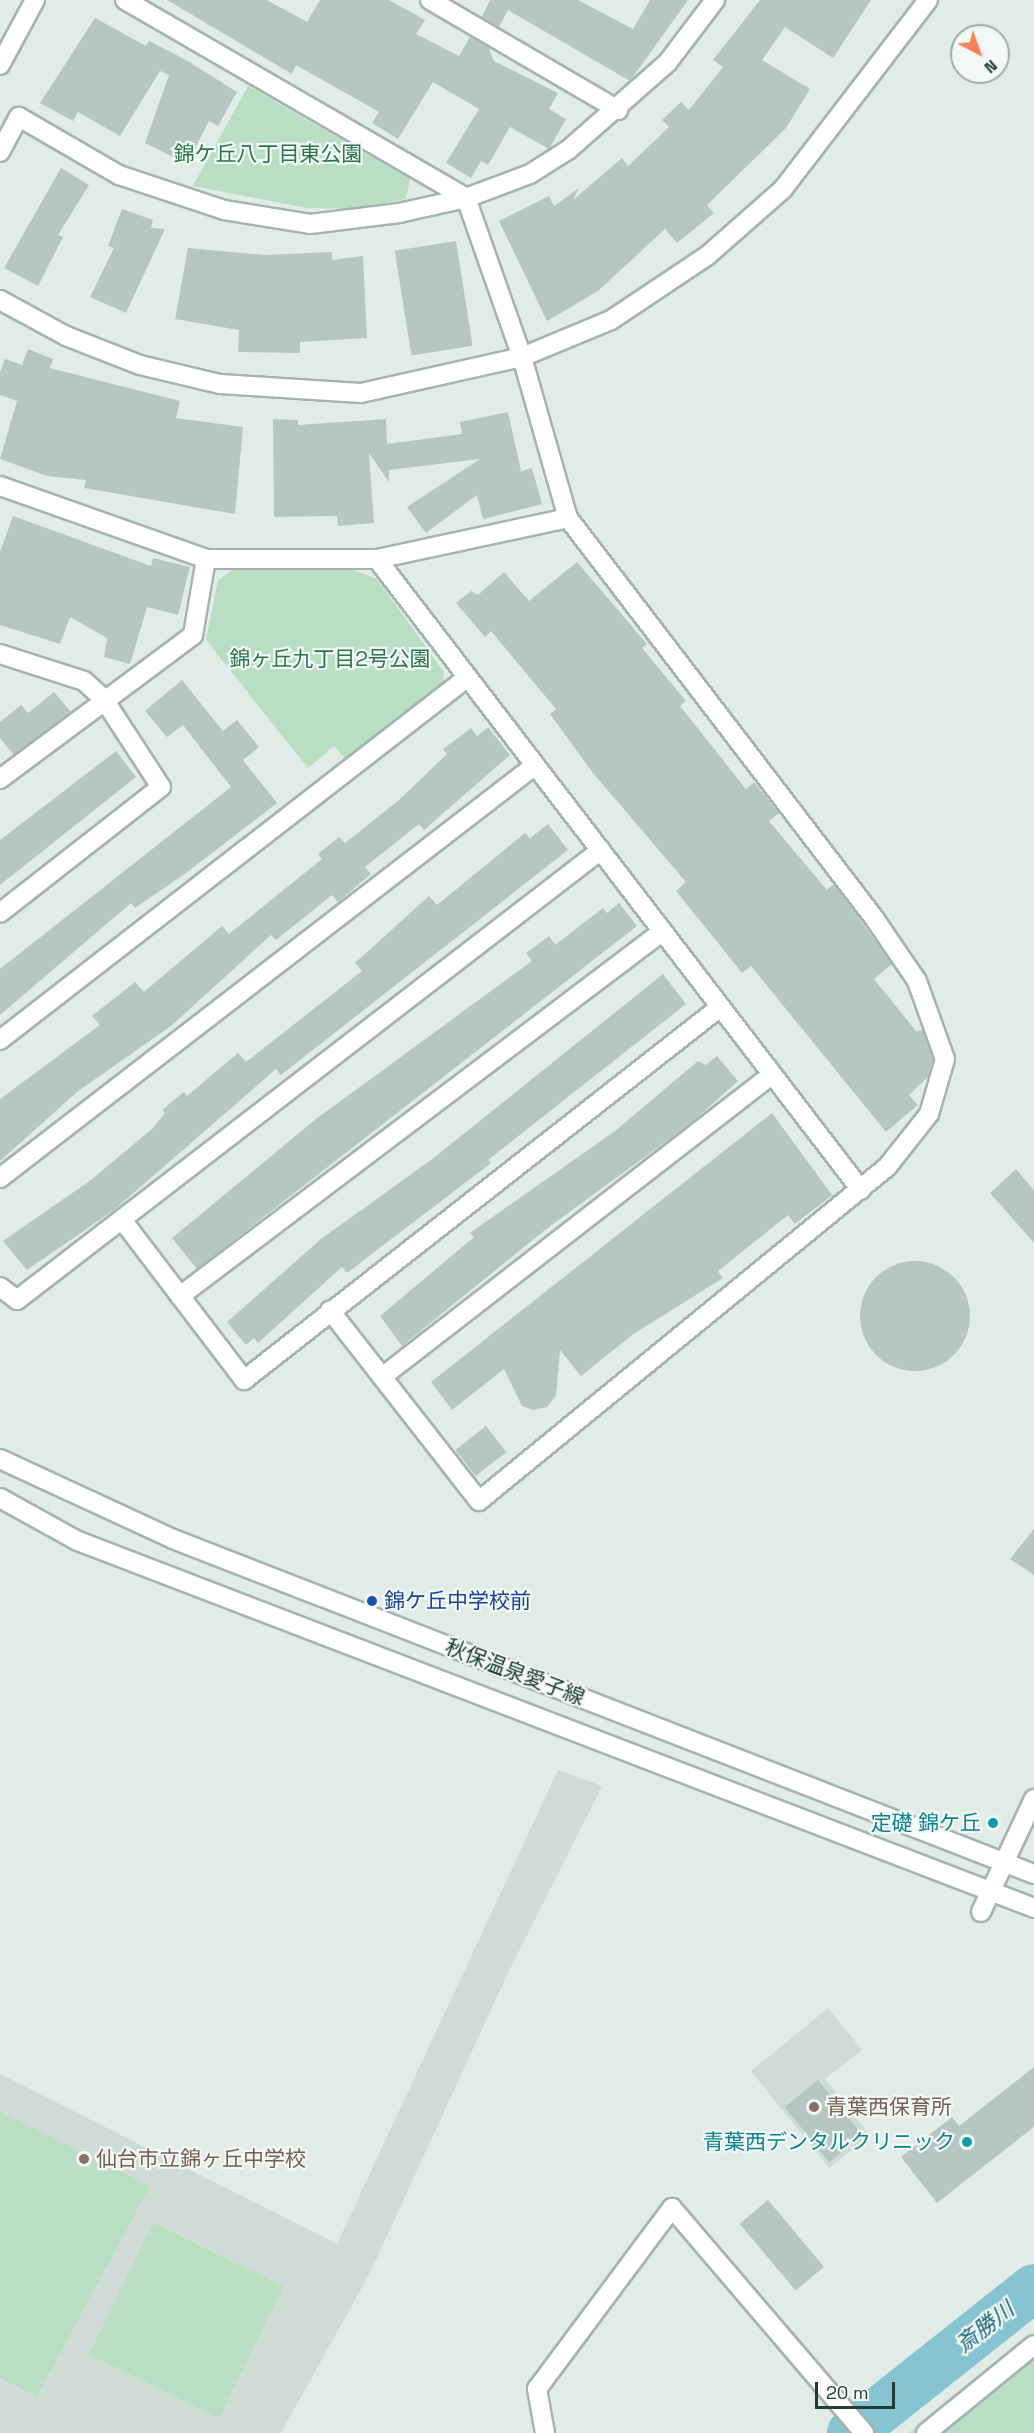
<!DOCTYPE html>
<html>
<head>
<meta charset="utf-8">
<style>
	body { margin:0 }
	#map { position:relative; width:1034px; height:2433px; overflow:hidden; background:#e1ece7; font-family:"Space Grotesk","Noto Sans JP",sans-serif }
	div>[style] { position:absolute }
	.built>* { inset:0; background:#cfdcd6 }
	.green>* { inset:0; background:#b9dec4; transform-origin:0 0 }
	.river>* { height:48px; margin:-24px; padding:0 24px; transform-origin:24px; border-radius:24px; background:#87c4d2 }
	.building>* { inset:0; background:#b6c7c1; transform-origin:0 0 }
	.round { border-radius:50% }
	.roads { filter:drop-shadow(2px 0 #a4b4af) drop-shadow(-2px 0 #a4b4af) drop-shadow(0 2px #a4b4af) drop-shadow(0 -2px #a4b4af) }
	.minor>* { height:18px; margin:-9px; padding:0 9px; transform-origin:9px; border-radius:9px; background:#fff }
	.tertiary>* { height:18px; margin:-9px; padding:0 9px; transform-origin:9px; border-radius:9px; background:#fff }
	.secondary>* { height:18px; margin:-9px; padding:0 9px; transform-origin:9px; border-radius:9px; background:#fff }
	.dots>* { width:16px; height:16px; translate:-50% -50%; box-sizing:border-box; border:3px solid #f2f8f5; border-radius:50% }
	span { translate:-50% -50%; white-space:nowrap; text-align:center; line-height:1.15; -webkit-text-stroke:4.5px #f2f8f5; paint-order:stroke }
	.park-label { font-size:21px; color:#2a754a }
	.transit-label { font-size:21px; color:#164399 }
	.left { translate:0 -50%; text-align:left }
	.street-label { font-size:21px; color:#213d37 }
	.culture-label { font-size:21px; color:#0d838f }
	.right { translate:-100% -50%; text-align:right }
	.education-label { font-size:21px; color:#785e54 }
	.water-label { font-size:22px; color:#1a667a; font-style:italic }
	.north { position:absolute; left:950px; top:24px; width:60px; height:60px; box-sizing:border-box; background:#f2f8f5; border:2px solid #9eada9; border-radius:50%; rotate:139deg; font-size:16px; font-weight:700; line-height:24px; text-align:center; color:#213d37 }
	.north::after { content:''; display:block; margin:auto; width:21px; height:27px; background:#f58356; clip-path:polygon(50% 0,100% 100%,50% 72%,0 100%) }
	.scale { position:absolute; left:815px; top:2382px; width:80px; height:27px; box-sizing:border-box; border:3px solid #213d37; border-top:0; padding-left:8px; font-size:18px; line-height:21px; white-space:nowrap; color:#213d37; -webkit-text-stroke:4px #f2f8f5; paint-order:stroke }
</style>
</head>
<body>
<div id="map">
	<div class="built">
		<div style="clip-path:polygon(558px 1770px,602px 1786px,507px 1975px,369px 2275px,281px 2433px,0 2433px,0 2074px,337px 2244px)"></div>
		<div style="clip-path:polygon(828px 2008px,862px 2050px,825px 2079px,870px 2135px,829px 2168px,751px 2071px)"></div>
	</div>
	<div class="green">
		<div style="clip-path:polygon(248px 86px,410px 179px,406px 199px,358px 209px,307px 208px,193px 186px)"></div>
		<div style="clip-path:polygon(237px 567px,351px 569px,377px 579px,444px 672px,443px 689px,348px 761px,334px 746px,308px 768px,206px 640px,218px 580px)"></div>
		<div style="clip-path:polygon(0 2112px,150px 2186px,37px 2396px,0 2378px)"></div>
		<div style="left:153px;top:2223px;width:145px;height:146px;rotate:26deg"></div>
		<div style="clip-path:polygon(1034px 2333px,1034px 2433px,909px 2433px,933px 2412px)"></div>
	</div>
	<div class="river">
		<div style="left:851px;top:2433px;width:233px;rotate:-38.4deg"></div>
	</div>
	<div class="building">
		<div style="clip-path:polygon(167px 0,267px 0,307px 22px,320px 0,389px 0,425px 20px,416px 34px,459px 56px,470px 37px,488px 47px,494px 61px,558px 93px,549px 109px,566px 119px,549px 149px,510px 127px,488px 165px,481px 161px,471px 178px,446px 163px,479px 109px,433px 82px,398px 139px,372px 123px,379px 112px,296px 65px,292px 74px)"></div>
		<div style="clip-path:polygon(490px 0,578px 0,633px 29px,650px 0,688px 0,630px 81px,508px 10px,499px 27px,482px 17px)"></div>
		<div style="clip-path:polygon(760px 0,871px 0,833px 58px,785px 27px,762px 60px,810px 89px,786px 128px,707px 205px,714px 213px,677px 243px,665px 229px,598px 291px,547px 321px,499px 221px,549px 196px,554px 206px,579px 188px,573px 200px,622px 158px,628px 166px,669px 127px,662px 120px,681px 102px,689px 110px,723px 67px,713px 60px)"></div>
		<div style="clip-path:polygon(95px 18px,146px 46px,149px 41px,186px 60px,237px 92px,218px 126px,209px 121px,187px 164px,145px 143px,169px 75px,160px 71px,120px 136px,78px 112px,73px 121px,40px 103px)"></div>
		<div style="clip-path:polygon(61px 168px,89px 185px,58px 235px,63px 237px,38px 286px,4px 268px)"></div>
		<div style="clip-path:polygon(122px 209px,153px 220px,151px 228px,165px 229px,126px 313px,90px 297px,114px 248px,108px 246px)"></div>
		<div style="left:456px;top:241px;width:106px;height:62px;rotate:81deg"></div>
		<div style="clip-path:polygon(188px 248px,264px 255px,332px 252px,332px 260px,363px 256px,367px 338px,300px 342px,300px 353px,238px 352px,239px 330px,175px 319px)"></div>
		<div style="clip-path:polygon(28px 349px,53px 359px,50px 368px,180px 401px,176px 418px,243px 427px,235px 514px,84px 488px,86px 480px,47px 476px,0 459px,17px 401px,0 395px,0 373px,5px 359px,22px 365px)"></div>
		<div style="clip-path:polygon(508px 412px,521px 471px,532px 468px,542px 504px,483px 519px,477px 495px,426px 533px,407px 507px,480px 459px,389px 470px,389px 482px,369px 453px,374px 523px,338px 526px,337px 516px,274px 517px,273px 419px,298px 420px,298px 425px,386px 419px,387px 444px,462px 434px,460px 422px)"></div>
		<div style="clip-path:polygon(13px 516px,151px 566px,153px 558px,190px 567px,178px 615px,147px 607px,130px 664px,104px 657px,107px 638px,70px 617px,60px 644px,0 625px,0 552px)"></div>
		<div style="clip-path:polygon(577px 562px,647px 644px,642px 648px,686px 701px,680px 706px,746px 789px,754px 782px,779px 813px,769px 821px,827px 890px,834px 884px,892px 964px,874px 979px,916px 1031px,923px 1030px,933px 1060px,928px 1077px,909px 1095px,918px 1105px,886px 1132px,751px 966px,742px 973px,718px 943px,676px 891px,686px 882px,593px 773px,550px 714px,556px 709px,491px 631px,485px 637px,456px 603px,471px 591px,478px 595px,504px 572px,529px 601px)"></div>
		<div style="clip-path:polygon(182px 680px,223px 731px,237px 720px,259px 747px,243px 760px,277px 803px,186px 873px,135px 908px,131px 903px,0 1015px,0 969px,231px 787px,183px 725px,167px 737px,145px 711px)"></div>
		<div style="clip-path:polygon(54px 692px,71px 712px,14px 755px,0 738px,0 722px,21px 705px,28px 713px)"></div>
		<div style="clip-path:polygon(488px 727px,510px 755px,424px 830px,419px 824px,365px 867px,371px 874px,338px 902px,332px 895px,276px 940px,271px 935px,171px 1026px,77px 1092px,0 1161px,0 1099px,100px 1025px,92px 1016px,135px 982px,144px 992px,222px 926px,229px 934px,322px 859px,318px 854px,339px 837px,345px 843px,399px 800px,447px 754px,443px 749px,471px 728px,477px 736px)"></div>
		<div style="clip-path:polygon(116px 751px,136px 777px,0 885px,0 840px)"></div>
		<div style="clip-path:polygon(548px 824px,568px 850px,281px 1075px,276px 1069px,114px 1210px,27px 1270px,3px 1241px,91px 1180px,152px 1129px,165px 1113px,162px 1110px,184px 1092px,187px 1096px,238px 1053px,246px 1062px,362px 971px,355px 963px,429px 896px,437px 905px,525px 833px,530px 838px)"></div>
		<div style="clip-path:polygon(619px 903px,637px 926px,197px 1269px,172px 1238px,316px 1119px,532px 961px,526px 953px,549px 936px,555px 945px,603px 908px,607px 913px)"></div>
		<div style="clip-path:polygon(663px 974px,686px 1004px,488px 1160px,491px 1163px,347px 1273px,342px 1267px,258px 1343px,254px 1338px,246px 1345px,227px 1322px,321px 1239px,431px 1160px)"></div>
		<div style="clip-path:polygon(717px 1056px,738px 1081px,691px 1123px,545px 1230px,402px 1346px,380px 1316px,474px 1237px,470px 1233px,615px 1131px,698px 1061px,706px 1065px)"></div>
		<div style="clip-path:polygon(772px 1113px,832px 1195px,795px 1224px,788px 1215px,718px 1271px,723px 1278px,632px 1335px,581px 1376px,560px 1350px,556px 1395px,547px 1407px,534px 1410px,522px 1406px,504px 1369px,452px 1410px,431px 1382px)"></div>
		<div style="clip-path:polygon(1016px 1169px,1034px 1190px,1034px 1243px,990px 1193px)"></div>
		<div class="round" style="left:860px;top:1261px;width:110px;height:110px"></div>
		<div style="left:486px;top:1426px;width:33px;height:39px;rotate:52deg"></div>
		<div style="clip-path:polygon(1034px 1529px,1034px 1575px,1010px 1559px)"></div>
		<div style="clip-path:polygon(1034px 2067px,1034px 2127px,937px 2203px,901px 2157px,952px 2117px,959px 2126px)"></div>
		<div style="left:818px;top:2080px;width:71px;height:43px;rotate:51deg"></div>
		<div style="left:768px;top:2200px;width:87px;height:37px;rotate:50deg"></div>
	</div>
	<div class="roads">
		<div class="minor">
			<div style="left:125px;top:0;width:394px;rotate:30.1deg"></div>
			<div style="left:466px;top:198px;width:169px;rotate:70.6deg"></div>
			<div style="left:522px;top:357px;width:167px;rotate:74.1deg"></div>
			<div style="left:568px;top:518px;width:504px;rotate:52.58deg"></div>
			<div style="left:874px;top:918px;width:76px;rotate:55.7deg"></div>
			<div style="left:917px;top:981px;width:83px;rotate:70.3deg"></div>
			<div style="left:945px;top:1059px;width:57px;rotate:106.2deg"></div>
			<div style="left:929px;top:1114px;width:68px;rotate:128.4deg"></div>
			<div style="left:887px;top:1167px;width:527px;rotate:140.7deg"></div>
			<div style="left:479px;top:1501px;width:242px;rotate:-128deg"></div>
			<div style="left:430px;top:0;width:218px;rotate:30.3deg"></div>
			<div style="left:0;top:65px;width:74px;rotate:-61.7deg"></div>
			<div style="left:0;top:152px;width:40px;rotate:-62deg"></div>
			<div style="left:19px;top:117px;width:116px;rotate:30.1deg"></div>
			<div style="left:119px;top:175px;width:111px;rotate:18.4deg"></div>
			<div style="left:224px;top:210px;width:87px;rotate:9.2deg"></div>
			<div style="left:310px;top:224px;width:90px;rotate:-7deg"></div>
			<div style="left:399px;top:213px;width:69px;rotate:-12.6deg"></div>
			<div style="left:466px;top:198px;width:68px;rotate:-20.6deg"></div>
			<div style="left:530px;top:174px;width:45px;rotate:-32.3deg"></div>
			<div style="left:568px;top:150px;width:133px;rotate:-41.3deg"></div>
			<div style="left:668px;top:62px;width:78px;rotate:-52.8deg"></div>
			<div style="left:0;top:486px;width:219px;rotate:19.5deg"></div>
			<div style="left:206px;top:559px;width:171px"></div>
			<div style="left:377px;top:559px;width:195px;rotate:-12.1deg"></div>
			<div style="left:377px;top:559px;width:795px;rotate:52.51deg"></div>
			<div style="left:0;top:654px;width:88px;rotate:17.8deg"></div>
			<div style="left:84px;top:681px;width:25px;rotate:42deg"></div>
			<div style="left:103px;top:698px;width:106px;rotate:56.9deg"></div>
			<div style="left:161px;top:787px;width:204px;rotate:142deg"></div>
			<div style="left:0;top:779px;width:241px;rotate:-36.7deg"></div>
			<div style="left:193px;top:635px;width:77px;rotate:-80.3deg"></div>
			<div style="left:0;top:1040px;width:592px;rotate:-37.8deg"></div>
			<div style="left:0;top:1178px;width:674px;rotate:-37.65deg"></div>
			<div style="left:123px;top:1221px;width:200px;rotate:52.7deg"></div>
			<div style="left:244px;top:1380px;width:603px;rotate:-38.07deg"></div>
			<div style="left:0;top:1287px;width:21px;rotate:37deg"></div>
			<div style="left:17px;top:1300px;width:737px;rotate:-37.62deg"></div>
			<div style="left:180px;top:1296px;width:605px;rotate:-37.08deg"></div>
			<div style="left:382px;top:1377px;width:493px;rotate:-37.8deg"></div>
			<div style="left:981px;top:1912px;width:125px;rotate:-64.9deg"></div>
			<div style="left:545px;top:2433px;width:45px;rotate:-100.3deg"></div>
			<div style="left:537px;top:2389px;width:226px;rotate:-53.3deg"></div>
			<div style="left:672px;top:2208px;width:296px;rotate:49.5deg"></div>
			<div style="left:926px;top:2433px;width:139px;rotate:-39.2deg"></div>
		</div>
		<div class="tertiary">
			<div style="left:0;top:300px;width:75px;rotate:28.6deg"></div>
			<div style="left:66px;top:336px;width:79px;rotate:21.4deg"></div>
			<div style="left:140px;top:365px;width:82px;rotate:13.4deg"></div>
			<div style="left:220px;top:384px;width:141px;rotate:3.7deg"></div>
			<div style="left:361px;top:393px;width:165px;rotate:-12.6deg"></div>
			<div style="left:522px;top:357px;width:96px;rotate:-22.6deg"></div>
			<div style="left:611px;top:320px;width:117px;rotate:-33.8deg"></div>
			<div style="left:708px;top:255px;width:100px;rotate:-41.3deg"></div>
			<div style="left:783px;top:189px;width:238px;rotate:-52.5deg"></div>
		</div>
		<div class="secondary">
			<div style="left:0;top:1459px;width:191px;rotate:24.8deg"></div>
			<div style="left:173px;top:1539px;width:924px;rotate:21.26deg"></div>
			<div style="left:0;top:1498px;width:89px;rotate:28.9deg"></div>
			<div style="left:78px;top:1541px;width:1024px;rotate:21deg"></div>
		</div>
	</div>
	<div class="dots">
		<div style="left:372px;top:1601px;background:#1a4fb4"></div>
		<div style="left:993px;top:1823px;background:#0f9aa8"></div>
		<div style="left:814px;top:2107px;background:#8d6e63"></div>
		<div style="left:967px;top:2142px;background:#0f9aa8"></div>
		<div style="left:84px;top:2159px;background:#8d6e63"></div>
	</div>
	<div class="park-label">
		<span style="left:268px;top:154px">錦ケ丘八丁目東公園</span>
		<span style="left:330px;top:659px">錦ヶ丘九丁目2号公園</span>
	</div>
	<div class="transit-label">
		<span class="left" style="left:384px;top:1601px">錦ケ丘中学校前</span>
	</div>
	<div class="street-label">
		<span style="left:515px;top:1672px;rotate:21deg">秋保温泉愛子線</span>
	</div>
	<div class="culture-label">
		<span class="right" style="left:981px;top:1823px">定礎 錦ケ丘</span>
		<span class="right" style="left:955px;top:2142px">青葉西デンタルクリニック</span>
	</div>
	<div class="education-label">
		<span class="left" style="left:826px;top:2107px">青葉西保育所</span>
		<span class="left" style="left:96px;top:2159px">仙台市立錦ヶ丘中学校</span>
	</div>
	<div class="water-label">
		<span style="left:985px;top:2327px;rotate:-38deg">斎勝川</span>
	</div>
	<div class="north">N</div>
	<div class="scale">20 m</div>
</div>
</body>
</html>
